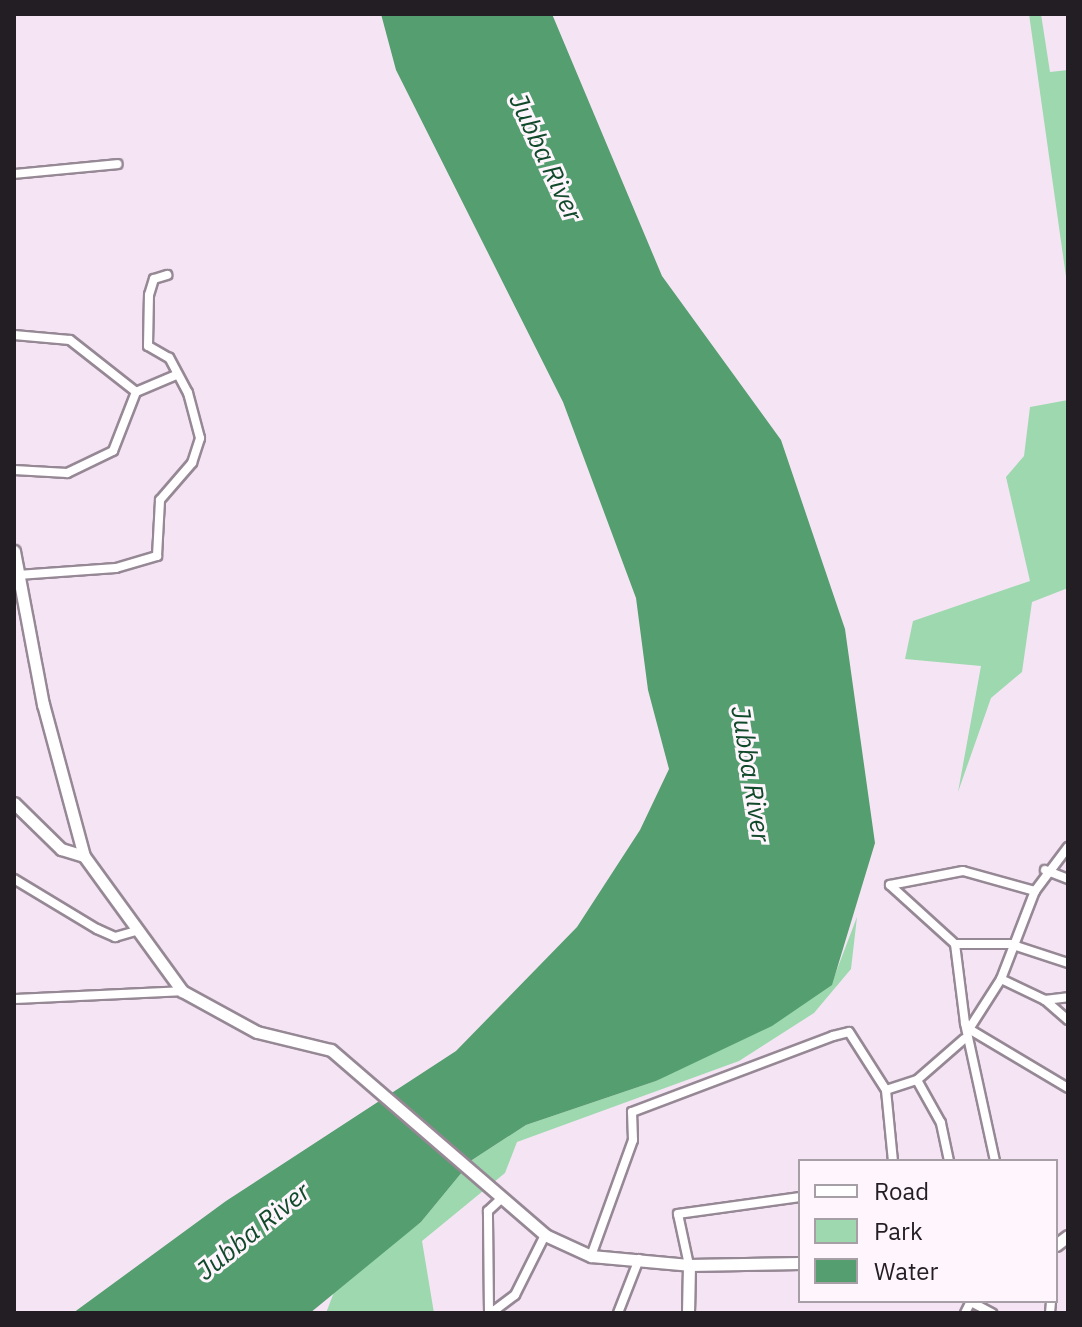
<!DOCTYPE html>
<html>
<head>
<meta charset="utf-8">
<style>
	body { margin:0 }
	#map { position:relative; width:1082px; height:1327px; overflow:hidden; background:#f5e5f4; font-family:"IBM Plex Sans",sans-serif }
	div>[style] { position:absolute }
	.green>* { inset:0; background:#9dd8af }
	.water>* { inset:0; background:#549e6f }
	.roads { filter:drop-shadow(2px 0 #968895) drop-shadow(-2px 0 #968895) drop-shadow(0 2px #968895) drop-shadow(0 -2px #968895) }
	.minor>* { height:8px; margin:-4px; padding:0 4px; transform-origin:4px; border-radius:4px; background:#fff }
	.secondary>* { height:11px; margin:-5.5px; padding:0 5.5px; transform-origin:5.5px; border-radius:5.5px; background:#fff }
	span { translate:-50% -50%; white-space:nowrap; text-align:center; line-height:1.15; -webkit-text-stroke:6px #fef5fd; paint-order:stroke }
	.water-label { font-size:26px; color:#114a2a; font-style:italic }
	.frame { position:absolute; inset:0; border:16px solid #231e23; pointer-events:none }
	.legend { position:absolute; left:798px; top:1159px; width:260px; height:144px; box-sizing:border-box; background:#fef5fd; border:2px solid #a69fa6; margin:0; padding:10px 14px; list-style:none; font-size:24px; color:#231e23 }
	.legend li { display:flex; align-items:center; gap:16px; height:40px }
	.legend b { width:40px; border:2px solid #a69fa6 }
</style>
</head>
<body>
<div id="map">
	<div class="green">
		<div style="clip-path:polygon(1029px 14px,1041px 14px,1050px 72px,1068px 70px,1068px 291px)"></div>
		<div style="clip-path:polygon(1068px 400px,1068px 588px,1032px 602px,1022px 672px,991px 698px,958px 792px,981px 666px,905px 659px,913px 621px,1030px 581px,1006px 477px,1024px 456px,1030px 407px)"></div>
		<div style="clip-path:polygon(857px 917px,851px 969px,814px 1013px,739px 1061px,517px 1142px,505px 1173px,422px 1241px,434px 1313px,326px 1313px,336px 1287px,421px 1222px,472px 1160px,526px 1125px,656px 1081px,831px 985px)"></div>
	</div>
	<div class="water">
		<div style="clip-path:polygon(381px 14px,552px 14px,662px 276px,781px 440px,845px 629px,875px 843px,832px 985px,772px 1026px,656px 1081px,526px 1125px,472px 1160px,421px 1222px,310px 1313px,73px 1313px,226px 1201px,456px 1051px,577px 927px,640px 830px,669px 769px,648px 690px,636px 598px,563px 402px,396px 70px)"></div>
	</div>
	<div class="roads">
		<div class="minor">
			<div style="left:14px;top:174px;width:104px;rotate:-5.5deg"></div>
			<div style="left:14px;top:335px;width:56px;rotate:5.1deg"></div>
			<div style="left:70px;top:340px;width:84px;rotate:38.2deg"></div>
			<div style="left:136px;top:392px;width:63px;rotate:111.3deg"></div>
			<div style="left:113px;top:451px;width:51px;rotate:154.4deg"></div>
			<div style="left:67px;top:473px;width:53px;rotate:-176.8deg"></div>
			<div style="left:136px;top:392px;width:43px;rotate:-23deg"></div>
			<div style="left:18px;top:575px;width:98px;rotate:-4.1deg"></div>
			<div style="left:116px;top:568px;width:43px;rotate:-16.3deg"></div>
			<div style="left:157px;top:556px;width:56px;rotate:-86.9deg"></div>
			<div style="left:160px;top:500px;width:49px;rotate:-49.1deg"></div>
			<div style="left:192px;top:463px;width:26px;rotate:-72deg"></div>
			<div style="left:200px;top:438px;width:47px;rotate:-104.9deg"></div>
			<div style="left:188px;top:393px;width:40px;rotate:-118deg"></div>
			<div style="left:169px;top:358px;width:24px;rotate:-150deg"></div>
			<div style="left:148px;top:346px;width:51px;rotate:-88.9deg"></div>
			<div style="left:149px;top:295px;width:17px;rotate:-73deg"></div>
			<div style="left:154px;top:279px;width:14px;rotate:-17deg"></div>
			<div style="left:1045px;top:870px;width:25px;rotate:21deg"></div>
			<div style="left:14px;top:879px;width:97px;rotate:31.1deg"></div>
			<div style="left:97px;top:929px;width:20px;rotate:24deg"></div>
			<div style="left:115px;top:937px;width:19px;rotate:-16deg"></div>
			<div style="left:890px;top:885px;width:88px;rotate:42.2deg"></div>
			<div style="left:955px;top:944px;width:55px"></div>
			<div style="left:1010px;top:944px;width:61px;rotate:18.1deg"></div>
			<div style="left:890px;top:885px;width:74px;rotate:-10.9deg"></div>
			<div style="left:963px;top:871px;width:75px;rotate:15.5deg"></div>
			<div style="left:955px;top:944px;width:80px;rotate:82.8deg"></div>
			<div style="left:1001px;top:979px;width:49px;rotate:25.5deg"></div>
			<div style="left:1045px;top:1000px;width:23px;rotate:-7deg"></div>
			<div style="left:14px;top:999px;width:168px;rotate:-2.7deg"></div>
			<div style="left:1045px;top:1000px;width:30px;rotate:41deg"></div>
			<div style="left:969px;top:1029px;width:115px;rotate:30.8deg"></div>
			<div style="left:886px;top:1090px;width:33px;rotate:-18deg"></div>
			<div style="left:949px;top:1161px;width:39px;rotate:-102deg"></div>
			<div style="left:941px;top:1123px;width:49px;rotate:-119.2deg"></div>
			<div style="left:917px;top:1080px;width:62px;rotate:-41.1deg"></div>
			<div style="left:995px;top:1161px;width:141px;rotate:-102.3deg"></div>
			<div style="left:965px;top:1023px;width:7px;rotate:56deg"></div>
			<div style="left:969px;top:1029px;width:59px;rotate:-57.4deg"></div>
			<div style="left:1001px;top:979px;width:94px;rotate:-68.9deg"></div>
			<div style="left:1035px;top:891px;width:55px;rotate:-53.1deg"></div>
			<div style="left:591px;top:1256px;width:123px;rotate:-70.1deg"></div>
			<div style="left:633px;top:1140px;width:28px;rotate:-92deg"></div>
			<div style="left:632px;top:1112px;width:215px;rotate:-20.7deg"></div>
			<div style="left:833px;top:1036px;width:16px;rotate:-14deg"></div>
			<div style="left:849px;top:1032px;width:69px;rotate:57.5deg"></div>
			<div style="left:886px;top:1090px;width:71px;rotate:84.4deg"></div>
			<div style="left:689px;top:1265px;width:52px;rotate:-102.2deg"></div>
			<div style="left:678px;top:1214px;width:123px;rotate:-7.9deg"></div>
			<div style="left:971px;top:1302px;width:24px;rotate:28deg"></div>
			<div style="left:489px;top:1313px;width:102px;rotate:-90.6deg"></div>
			<div style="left:488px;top:1211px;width:18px;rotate:-43deg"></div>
			<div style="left:491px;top:1313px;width:30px;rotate:-37deg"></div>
			<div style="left:515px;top:1295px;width:67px;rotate:-63.4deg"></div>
			<div style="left:618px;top:1313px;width:58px;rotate:-68.7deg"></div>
			<div style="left:965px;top:1313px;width:13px;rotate:-63deg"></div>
			<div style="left:1050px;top:1313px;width:12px;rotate:-85deg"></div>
		</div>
		<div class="secondary">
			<div style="left:14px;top:551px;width:156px;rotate:79.3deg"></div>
			<div style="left:43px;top:704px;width:157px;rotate:74.9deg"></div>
			<div style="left:14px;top:803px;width:66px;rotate:44.4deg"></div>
			<div style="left:61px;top:849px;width:24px;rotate:17deg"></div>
			<div style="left:84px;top:856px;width:167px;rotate:54deg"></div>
			<div style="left:182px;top:991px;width:85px;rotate:28.7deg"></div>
			<div style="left:257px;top:1032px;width:76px;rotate:13.7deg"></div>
			<div style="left:331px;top:1050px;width:283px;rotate:40.8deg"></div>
			<div style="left:545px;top:1235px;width:51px;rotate:24.5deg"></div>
			<div style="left:591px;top:1256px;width:98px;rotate:5.2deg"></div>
			<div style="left:689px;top:1265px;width:111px;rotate:-1deg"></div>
			<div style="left:1056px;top:1245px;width:15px;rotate:-37deg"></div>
			<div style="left:688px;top:1313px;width:48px;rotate:-88.8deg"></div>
		</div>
	</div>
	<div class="water-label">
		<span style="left:546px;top:157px;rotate:65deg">Jubba River</span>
		<span style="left:751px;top:774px;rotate:81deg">Jubba River</span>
		<span style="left:253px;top:1231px;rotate:-39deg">Jubba River</span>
	</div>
	<div class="frame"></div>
	<ul class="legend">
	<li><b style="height:10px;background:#fff"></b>Road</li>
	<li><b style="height:22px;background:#9dd8af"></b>Park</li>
	<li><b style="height:22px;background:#549e6f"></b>Water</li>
	</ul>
</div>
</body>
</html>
